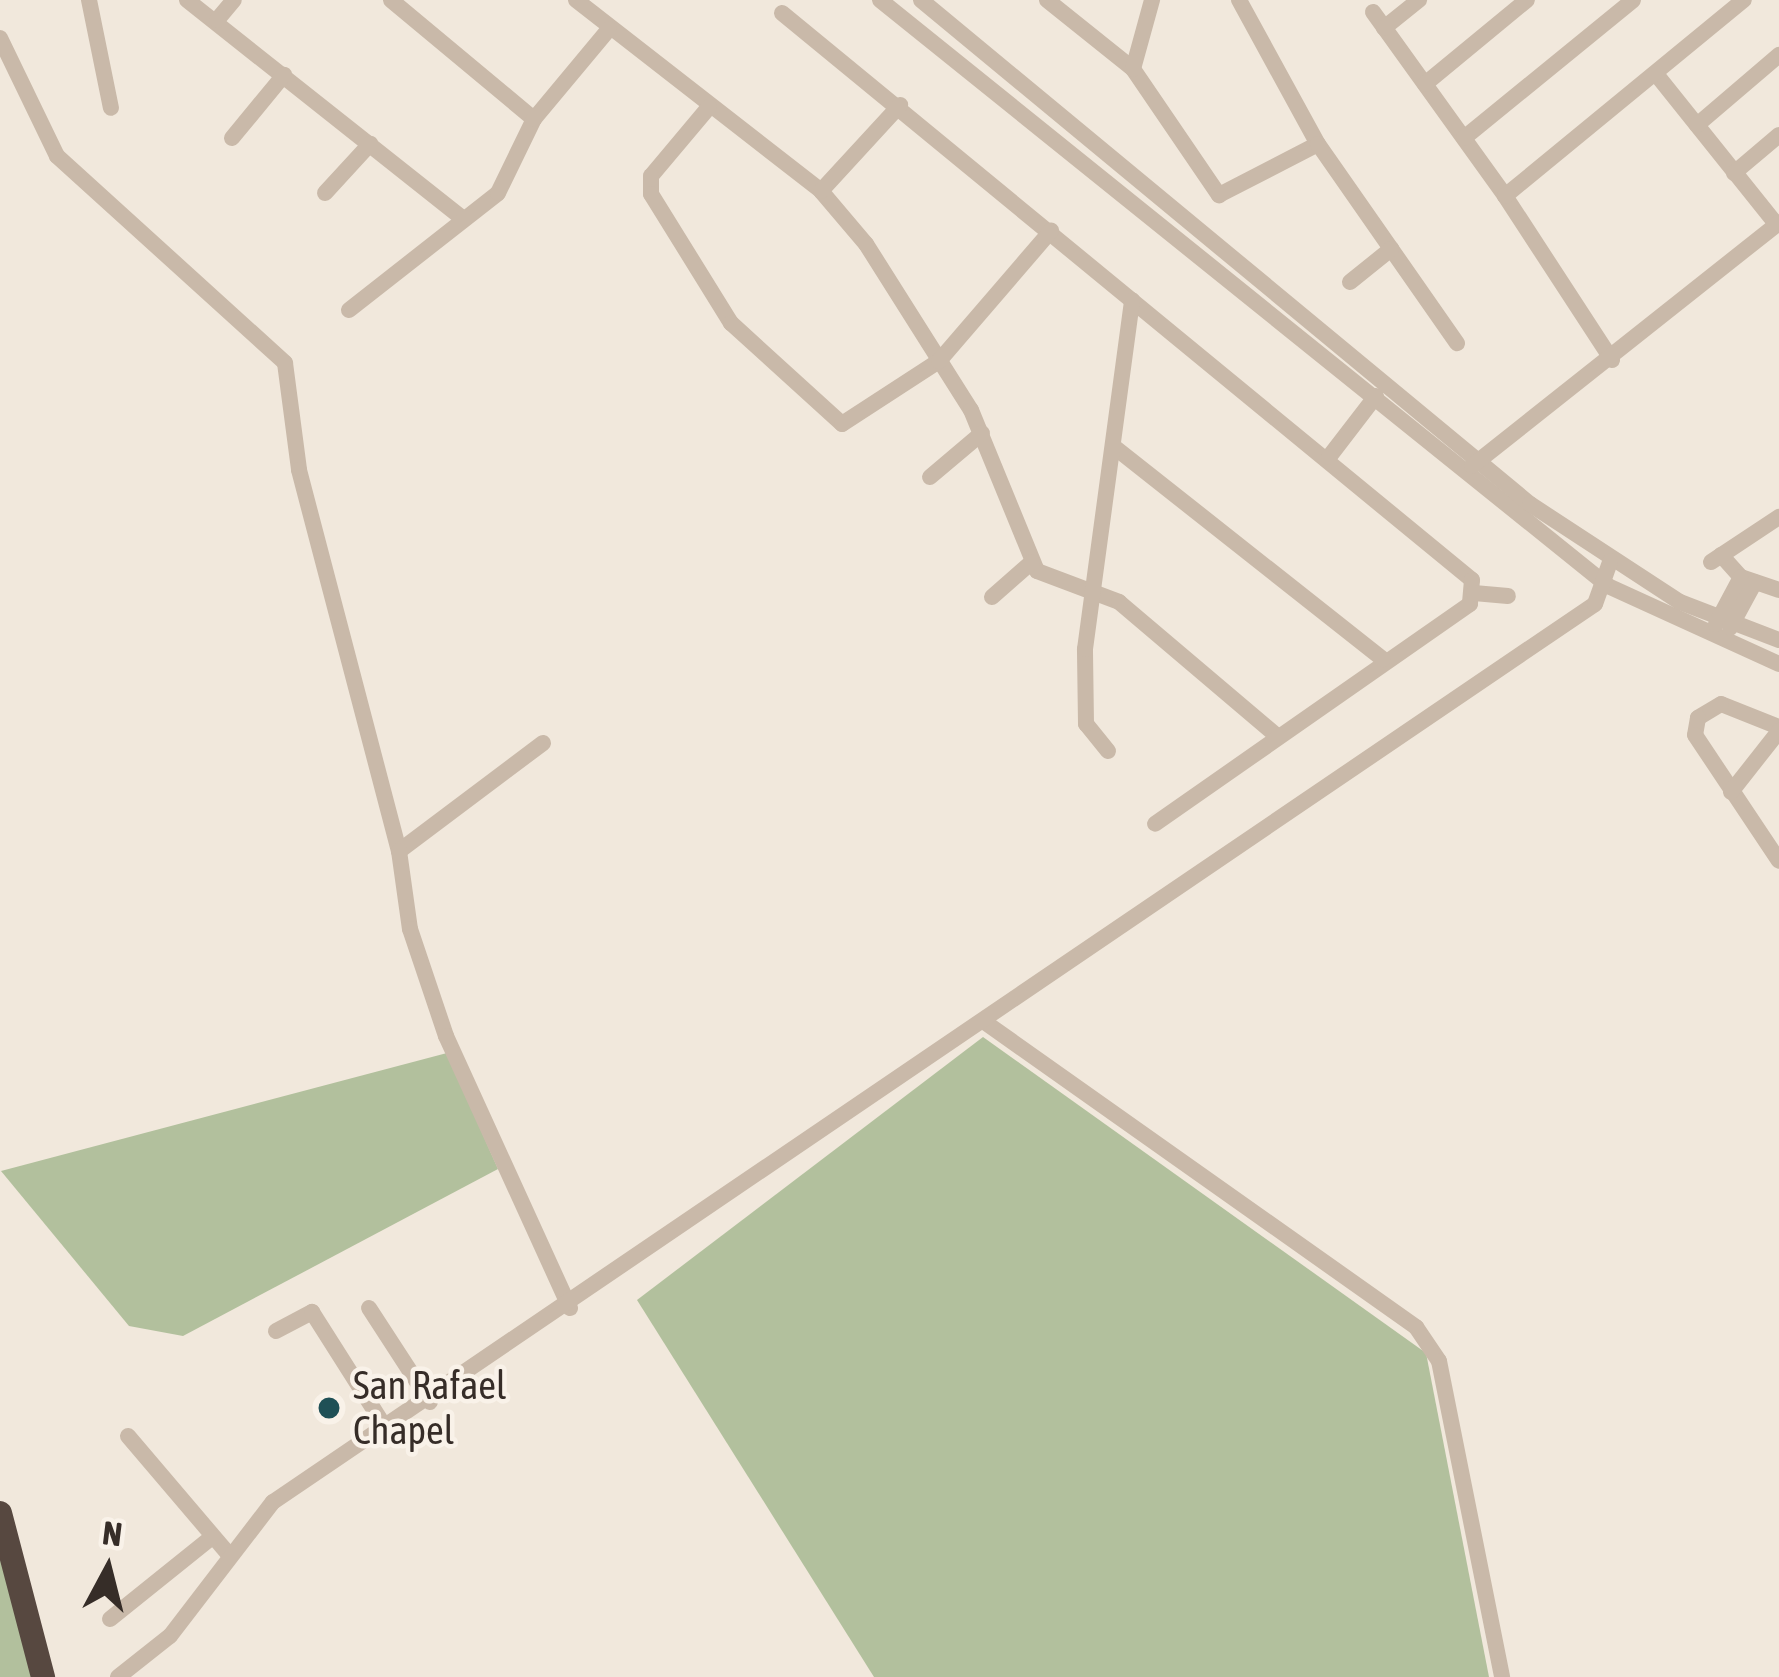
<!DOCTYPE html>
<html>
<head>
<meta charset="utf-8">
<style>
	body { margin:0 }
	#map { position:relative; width:1779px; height:1677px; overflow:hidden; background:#f1e8dc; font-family:"Asap Condensed",sans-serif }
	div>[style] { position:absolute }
	.green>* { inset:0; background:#b2c09d }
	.minor>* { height:16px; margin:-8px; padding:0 8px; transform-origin:8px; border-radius:8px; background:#c9b9a9 }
	.highway>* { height:24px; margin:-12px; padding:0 12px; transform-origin:12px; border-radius:12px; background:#574840 }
	.dots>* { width:33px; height:33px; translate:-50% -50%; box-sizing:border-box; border:6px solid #f9f2e9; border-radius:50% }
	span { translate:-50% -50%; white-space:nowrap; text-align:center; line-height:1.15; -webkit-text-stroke:9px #f9f2e9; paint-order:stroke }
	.poi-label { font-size:39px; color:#362d28 }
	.left { translate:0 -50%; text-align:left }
	.north { position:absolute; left:48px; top:1509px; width:120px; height:120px; -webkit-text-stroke:9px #f9f2e9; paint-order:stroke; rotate:7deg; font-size:33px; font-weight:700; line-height:48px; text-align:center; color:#362d28 }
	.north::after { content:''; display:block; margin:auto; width:42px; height:54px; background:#362d28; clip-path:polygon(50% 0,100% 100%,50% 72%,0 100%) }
</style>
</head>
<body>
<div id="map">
	<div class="green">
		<div style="clip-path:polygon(983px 1037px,1426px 1353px,1489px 1677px,874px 1677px,637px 1300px)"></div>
		<div style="clip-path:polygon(447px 1053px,498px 1169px,183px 1336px,129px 1326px,1px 1171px)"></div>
		<div style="clip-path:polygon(0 1550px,32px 1677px,0 1677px)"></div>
	</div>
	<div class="minor">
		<div style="left:89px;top:0;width:110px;rotate:78.5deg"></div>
		<div style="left:187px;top:0;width:352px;rotate:38.4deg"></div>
		<div style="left:391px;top:0;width:186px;rotate:39.8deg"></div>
		<div style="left:576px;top:0;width:311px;rotate:37.9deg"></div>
		<div style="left:821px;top:191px;width:70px;rotate:49.7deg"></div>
		<div style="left:866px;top:244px;width:196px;rotate:57.7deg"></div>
		<div style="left:971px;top:410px;width:174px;rotate:67.7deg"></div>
		<div style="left:1037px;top:571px;width:88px;rotate:20.7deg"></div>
		<div style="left:1119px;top:602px;width:207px;rotate:40.3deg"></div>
		<div style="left:880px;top:0;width:935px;rotate:38.83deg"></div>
		<div style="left:1608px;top:586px;width:188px;rotate:24.5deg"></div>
		<div style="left:921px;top:0;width:791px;rotate:39.61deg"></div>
		<div style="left:1530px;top:504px;width:179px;rotate:33.2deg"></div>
		<div style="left:1680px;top:602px;width:106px;rotate:21deg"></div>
		<div style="left:1047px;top:0;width:110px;rotate:38.7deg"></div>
		<div style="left:1133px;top:69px;width:153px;rotate:55.7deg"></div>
		<div style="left:1219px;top:195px;width:111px;rotate:-27.3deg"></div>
		<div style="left:1239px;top:0;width:164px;rotate:61.3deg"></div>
		<div style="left:1318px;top:144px;width:243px;rotate:55.1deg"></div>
		<div style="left:1373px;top:12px;width:226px;rotate:54.3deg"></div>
		<div style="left:782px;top:13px;width:893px;rotate:39.41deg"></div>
		<div style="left:1472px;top:580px;width:24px;rotate:95deg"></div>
		<div style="left:1470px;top:604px;width:384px;rotate:145.1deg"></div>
		<div style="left:217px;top:20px;width:26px;rotate:-50deg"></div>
		<div style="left:1384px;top:28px;width:45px;rotate:-38.7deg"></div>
		<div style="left:0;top:38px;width:131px;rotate:64.2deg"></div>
		<div style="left:57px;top:156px;width:308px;rotate:42.2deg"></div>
		<div style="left:285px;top:363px;width:108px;rotate:82.5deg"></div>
		<div style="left:299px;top:470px;width:394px;rotate:75.3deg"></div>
		<div style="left:1133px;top:69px;width:72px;rotate:-74.6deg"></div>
		<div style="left:1656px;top:74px;width:193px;rotate:51.3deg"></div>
		<div style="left:1425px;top:84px;width:132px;rotate:-39.5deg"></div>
		<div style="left:709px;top:107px;width:90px;rotate:130deg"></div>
		<div style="left:651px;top:176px;width:18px;rotate:90deg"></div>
		<div style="left:651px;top:194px;width:152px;rotate:58.2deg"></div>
		<div style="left:731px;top:323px;width:150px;rotate:42.3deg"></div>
		<div style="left:842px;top:424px;width:116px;rotate:-33deg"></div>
		<div style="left:939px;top:361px;width:172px;rotate:-49.3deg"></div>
		<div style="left:1697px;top:125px;width:108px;rotate:-40.5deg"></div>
		<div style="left:232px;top:138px;width:82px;rotate:-50.5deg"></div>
		<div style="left:1464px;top:138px;width:218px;rotate:-39.2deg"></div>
		<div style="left:1734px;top:173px;width:59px;rotate:-40.2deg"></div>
		<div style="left:821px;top:191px;width:117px;rotate:-47.4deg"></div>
		<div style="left:325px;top:193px;width:67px;rotate:-47.4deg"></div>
		<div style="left:1350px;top:282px;width:53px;rotate:-38.8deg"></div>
		<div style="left:349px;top:310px;width:189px;rotate:-38.1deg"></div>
		<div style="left:498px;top:193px;width:82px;rotate:-64.1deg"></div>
		<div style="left:534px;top:119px;width:117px;rotate:-50.2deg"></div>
		<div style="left:1612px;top:360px;width:196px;rotate:-123.1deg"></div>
		<div style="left:1505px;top:196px;width:309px;rotate:-39.4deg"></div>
		<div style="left:1113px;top:446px;width:344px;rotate:38.3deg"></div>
		<div style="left:1329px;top:457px;width:77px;rotate:-52.4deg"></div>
		<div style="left:1472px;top:466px;width:392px;rotate:-38.4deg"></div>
		<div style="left:930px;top:477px;width:68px;rotate:-40.2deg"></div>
		<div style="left:1721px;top:555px;width:30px;rotate:48deg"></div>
		<div style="left:1741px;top:577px;width:40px;rotate:18.9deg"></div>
		<div style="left:1711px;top:562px;width:82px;rotate:-33.5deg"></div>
		<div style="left:1474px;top:593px;width:34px;rotate:5deg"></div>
		<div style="left:992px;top:597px;width:53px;rotate:-41.2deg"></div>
		<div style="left:1716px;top:624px;width:53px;rotate:-62deg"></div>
		<div style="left:1730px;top:628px;width:52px;rotate:-61.5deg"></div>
		<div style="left:1779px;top:727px;width:62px;rotate:-158.4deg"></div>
		<div style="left:1721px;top:704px;width:27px;rotate:149deg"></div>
		<div style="left:1698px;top:718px;width:17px;rotate:100deg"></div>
		<div style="left:1695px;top:735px;width:151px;rotate:56.3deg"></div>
		<div style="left:543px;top:743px;width:180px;rotate:143.1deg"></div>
		<div style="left:399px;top:851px;width:79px;rotate:82deg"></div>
		<div style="left:410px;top:929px;width:113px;rotate:71.4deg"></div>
		<div style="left:446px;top:1036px;width:299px;rotate:65.5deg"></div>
		<div style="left:1108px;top:751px;width:35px;rotate:-129deg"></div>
		<div style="left:1086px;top:724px;width:75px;rotate:-90.8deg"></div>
		<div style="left:1085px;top:649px;width:352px;rotate:-82.3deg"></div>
		<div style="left:1731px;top:792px;width:78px;rotate:-51.8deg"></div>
		<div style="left:986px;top:1023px;width:527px;rotate:35.26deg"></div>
		<div style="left:1416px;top:1327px;width:41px;rotate:55.9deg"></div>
		<div style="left:1439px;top:1361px;width:322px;rotate:78.7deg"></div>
		<div style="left:369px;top:1308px;width:112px;rotate:57deg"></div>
		<div style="left:276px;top:1331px;width:41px;rotate:-27.8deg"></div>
		<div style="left:312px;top:1312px;width:140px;rotate:57.6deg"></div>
		<div style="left:128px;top:1436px;width:151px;rotate:49.6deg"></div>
		<div style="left:110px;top:1619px;width:131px;rotate:-38.8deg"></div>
		<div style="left:118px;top:1677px;width:66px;rotate:-38.3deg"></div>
		<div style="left:170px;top:1636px;width:169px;rotate:-52.5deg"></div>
		<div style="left:273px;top:1502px;width:1598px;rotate:-34.19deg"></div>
		<div style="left:1595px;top:604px;width:45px;rotate:-70.3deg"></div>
	</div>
	<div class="highway">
		<div style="left:0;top:1513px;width:170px;rotate:75.3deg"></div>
	</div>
	<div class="dots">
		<div style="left:329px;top:1408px;background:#1f5056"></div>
	</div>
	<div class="poi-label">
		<span class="left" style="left:353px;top:1408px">San Rafael<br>Chapel</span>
	</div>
	<div class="north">N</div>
</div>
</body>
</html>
